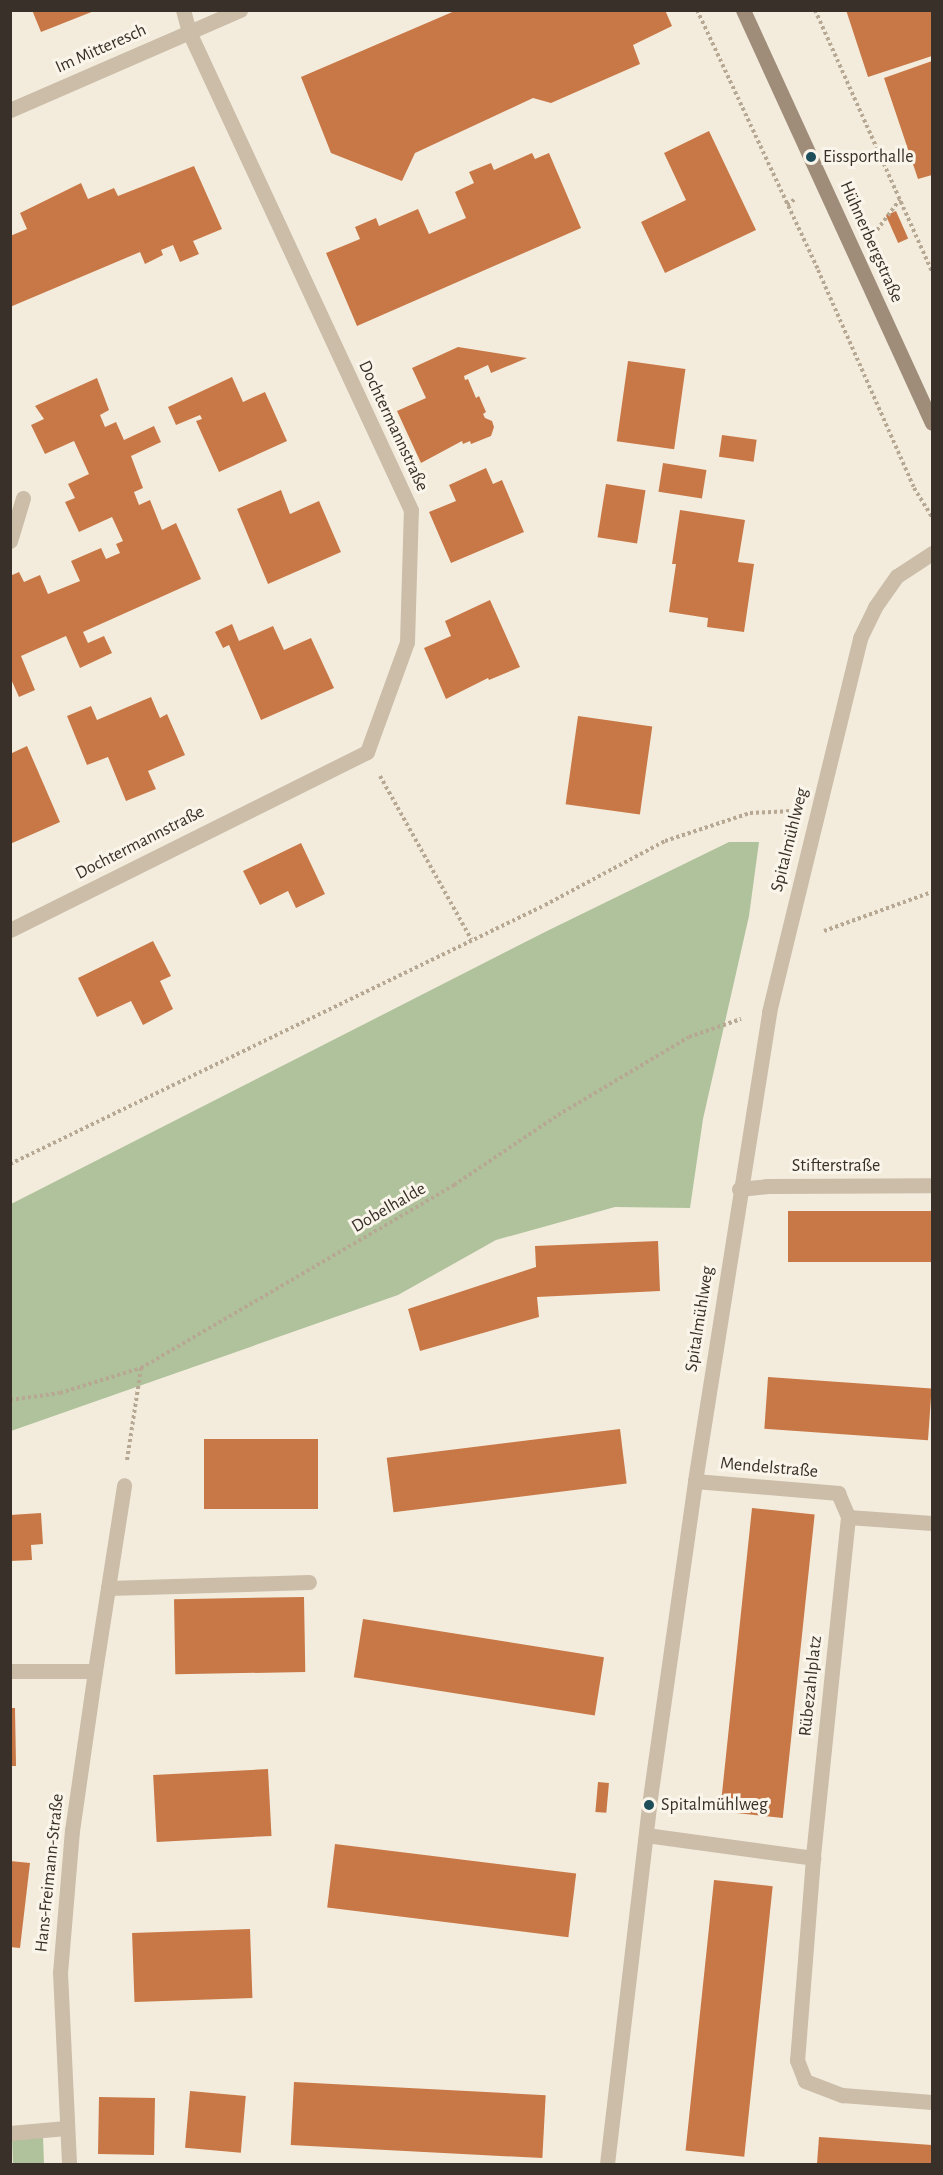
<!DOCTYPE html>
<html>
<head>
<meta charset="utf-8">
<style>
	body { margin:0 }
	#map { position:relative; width:943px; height:2175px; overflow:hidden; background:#f3ecdd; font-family:"Alegreya Sans",sans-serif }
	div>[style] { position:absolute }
	.green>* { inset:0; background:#b0c29c; transform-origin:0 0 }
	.building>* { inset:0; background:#c87846; transform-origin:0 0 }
	.path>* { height:4px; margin-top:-2px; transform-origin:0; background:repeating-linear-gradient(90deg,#b7a893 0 3px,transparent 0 6px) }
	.lane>* { height:15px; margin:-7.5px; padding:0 7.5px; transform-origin:7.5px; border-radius:7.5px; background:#cbbda8 }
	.street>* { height:15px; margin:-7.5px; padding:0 7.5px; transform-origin:7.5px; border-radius:7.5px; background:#cbbda8 }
	.secondary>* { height:15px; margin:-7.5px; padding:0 7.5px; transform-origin:7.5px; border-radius:7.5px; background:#9f8d7a }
	.dots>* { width:16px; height:16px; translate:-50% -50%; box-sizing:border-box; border:3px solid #faf5ea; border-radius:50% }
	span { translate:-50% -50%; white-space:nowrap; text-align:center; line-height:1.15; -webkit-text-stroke:6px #faf5ea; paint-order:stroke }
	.street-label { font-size:18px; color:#383029 }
	.poi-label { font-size:18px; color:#383029 }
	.left { translate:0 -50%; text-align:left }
	.frame { position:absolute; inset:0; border:12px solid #383029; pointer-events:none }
</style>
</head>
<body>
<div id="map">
	<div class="green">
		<div style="clip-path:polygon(729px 842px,759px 842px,749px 916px,703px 1119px,690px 1208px,615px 1207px,496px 1240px,398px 1295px,11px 1431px,11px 1204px,547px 931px)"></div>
		<div style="left:43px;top:2136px;width:28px;height:31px;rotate:88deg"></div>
	</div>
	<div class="building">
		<div style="clip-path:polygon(32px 10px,94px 10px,94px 11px,41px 32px)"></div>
		<div style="clip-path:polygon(457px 10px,665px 10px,672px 26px,633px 45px,640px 64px,551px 103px,533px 98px,415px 153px,402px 181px,331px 153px,301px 77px)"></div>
		<div style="clip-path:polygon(846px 10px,932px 10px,932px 56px,868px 77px)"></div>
		<div style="clip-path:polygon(932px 61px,932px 175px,918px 179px,884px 78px)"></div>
		<div style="clip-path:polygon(709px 131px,756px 230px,665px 273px,641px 222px,686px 200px,664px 153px)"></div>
		<div style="clip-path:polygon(532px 153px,535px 159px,549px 153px,581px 228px,357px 326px,326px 253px,360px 239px,355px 227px,376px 218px,379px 226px,418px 209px,429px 234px,466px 218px,455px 192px,474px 183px,469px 172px,491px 163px,494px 170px)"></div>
		<div style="clip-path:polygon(194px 166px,222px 229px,193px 241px,199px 254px,180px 262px,173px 245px,161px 250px,163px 255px,145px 264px,140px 252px,10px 307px,10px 236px,27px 229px,20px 213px,81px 183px,88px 199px,114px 188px,118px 196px)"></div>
		<div style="left:896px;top:211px;width:30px;height:11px;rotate:66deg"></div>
		<div style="clip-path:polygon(458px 347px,527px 358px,491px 373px,488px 365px,464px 376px,465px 380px,468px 379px,476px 398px,479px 396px,486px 412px,483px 414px,485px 418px,492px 421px,494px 427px,491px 436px,471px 444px,470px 441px,463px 444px,462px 441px,421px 463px,397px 411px,426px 398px,412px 368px)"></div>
		<div style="left:628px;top:361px;width:58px;height:81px;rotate:8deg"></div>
		<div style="clip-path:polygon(232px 377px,243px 402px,265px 392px,287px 441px,219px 472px,196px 421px,202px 419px,200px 415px,176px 425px,168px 407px)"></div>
		<div style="clip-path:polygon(97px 378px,109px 410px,100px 415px,105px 427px,116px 422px,124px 440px,154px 426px,161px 442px,131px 456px,143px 488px,134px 492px,139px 505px,150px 500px,162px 530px,176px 523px,201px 579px,83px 632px,88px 643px,104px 636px,112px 653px,80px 668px,66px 636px,21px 656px,35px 690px,19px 697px,10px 677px,10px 576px,19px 572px,24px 582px,40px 575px,48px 594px,80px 581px,71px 561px,101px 548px,106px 559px,120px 553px,116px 544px,123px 541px,112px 517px,79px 532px,65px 502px,75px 498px,68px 484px,89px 474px,74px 441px,45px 454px,31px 425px,44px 419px,35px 406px)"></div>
		<div style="left:722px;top:435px;width:35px;height:22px;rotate:8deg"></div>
		<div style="left:663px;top:463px;width:44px;height:29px;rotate:9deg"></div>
		<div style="clip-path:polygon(486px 468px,493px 484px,502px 480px,524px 532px,451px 563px,429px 512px,456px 501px,449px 485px)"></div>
		<div style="left:606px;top:484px;width:40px;height:54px;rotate:9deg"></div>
		<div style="clip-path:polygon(281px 490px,290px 514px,319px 501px,341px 552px,268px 584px,237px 509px)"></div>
		<div style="clip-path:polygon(680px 510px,745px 520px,738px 562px,754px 564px,744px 632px,707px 627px,708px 618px,669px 612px,676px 564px,672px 564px)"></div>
		<div style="clip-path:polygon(490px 600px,520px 667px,489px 680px,488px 678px,446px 699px,424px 648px,451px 636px,445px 621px)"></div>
		<div style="clip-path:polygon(232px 624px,239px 641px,273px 626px,284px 650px,311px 638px,334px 688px,261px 720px,229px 645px,223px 648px,215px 632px)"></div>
		<div style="clip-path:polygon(151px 697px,160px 718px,167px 714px,185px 755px,148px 771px,156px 789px,126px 801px,108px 757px,87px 765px,67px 716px,91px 706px,97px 720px)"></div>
		<div style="left:578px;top:716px;width:75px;height:89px;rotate:8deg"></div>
		<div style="clip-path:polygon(27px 746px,60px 822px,10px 844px,10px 754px)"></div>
		<div style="clip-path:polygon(301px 843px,325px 894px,296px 908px,288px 891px,260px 905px,243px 871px)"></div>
		<div style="clip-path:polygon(153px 941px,171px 976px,160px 981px,173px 1009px,143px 1025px,131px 1001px,97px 1017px,78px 978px)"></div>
		<div style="left:932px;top:1211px;width:51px;height:144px;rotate:90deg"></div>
		<div style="clip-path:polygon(658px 1241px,660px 1291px,537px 1297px,539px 1317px,420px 1351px,408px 1309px,536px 1267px,535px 1246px)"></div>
		<div style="left:768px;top:1377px;width:164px;height:52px;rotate:4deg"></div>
		<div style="left:620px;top:1429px;width:55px;height:235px;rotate:83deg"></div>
		<div style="left:204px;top:1439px;width:114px;height:70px"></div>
		<div style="left:752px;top:1508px;width:63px;height:305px;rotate:6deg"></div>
		<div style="clip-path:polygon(41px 1513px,43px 1544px,31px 1545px,32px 1560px,10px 1561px,10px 1515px)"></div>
		<div style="left:304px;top:1597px;width:75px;height:130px;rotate:89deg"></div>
		<div style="left:363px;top:1619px;width:244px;height:59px;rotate:9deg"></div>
		<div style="clip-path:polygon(10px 1708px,15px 1708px,16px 1766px,10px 1766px)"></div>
		<div style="left:268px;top:1769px;width:67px;height:115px;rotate:87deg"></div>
		<div style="left:598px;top:1782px;width:11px;height:30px;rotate:5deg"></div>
		<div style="left:335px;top:1844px;width:243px;height:64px;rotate:7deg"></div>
		<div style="clip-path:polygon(10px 1861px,30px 1863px,20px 1948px,10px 1947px)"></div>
		<div style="left:714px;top:1880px;width:59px;height:272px;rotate:6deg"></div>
		<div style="left:250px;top:1929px;width:69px;height:118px;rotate:88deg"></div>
		<div style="left:294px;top:2082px;width:252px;height:63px;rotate:3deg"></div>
		<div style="left:190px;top:2091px;width:56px;height:57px;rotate:5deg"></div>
		<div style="left:99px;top:2097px;width:56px;height:57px;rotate:1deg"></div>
		<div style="clip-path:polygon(819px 2137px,932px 2145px,932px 2164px,817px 2164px)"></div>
	</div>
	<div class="path">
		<div style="left:697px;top:10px;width:287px;rotate:65deg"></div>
		<div style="left:818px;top:270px;width:238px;rotate:66.2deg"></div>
		<div style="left:914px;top:488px;width:34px;rotate:58deg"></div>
		<div style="left:815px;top:10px;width:287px;rotate:65.9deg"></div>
		<div style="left:787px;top:205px;width:10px;rotate:-37deg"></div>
		<div style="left:877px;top:230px;width:38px;rotate:-53deg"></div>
		<div style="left:380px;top:776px;width:187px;rotate:60.8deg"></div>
		<div style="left:824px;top:931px;width:115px;rotate:-19.9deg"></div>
		<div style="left:10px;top:1164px;width:594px;rotate:-25.83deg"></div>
		<div style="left:545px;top:905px;width:136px;rotate:-28.1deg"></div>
		<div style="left:665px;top:841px;width:89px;rotate:-18.2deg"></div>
		<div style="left:750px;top:813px;width:41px;rotate:-2.8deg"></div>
		<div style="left:10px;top:1400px;width:50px;rotate:-8deg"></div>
		<div style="left:60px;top:1393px;width:85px;rotate:-17.2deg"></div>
		<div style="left:141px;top:1368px;width:363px;rotate:-30.3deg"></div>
		<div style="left:454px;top:1185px;width:125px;rotate:-33.9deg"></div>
		<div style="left:558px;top:1115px;width:152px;rotate:-30.8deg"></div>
		<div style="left:689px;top:1037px;width:55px;rotate:-19.1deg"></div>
		<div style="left:127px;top:1460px;width:93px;rotate:-81.3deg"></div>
	</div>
	<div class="lane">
		<div style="left:108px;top:1588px;width:201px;rotate:-1.7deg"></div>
		<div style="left:95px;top:1671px;width:188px;rotate:-81.1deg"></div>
		<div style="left:10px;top:2133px;width:56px;rotate:-5.1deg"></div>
	</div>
	<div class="street">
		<div style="left:10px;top:110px;width:251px;rotate:-23.5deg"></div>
		<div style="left:10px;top:541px;width:45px;rotate:-73.2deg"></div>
		<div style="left:10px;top:930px;width:399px;rotate:-26.5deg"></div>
		<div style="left:367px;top:752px;width:117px;rotate:-70deg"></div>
		<div style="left:407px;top:642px;width:132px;rotate:-88.3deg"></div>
		<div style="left:411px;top:510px;width:527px;rotate:-114.91deg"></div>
		<div style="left:189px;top:32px;width:23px;rotate:-105deg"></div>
		<div style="left:739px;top:1189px;width:29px;rotate:-6deg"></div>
		<div style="left:768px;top:1186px;width:164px;rotate:-0.3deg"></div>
		<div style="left:695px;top:1481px;width:144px;rotate:4.8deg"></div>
		<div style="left:838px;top:1493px;width:26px;rotate:67deg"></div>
		<div style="left:848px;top:1517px;width:84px;rotate:4.1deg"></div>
		<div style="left:848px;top:1517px;width:343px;rotate:95.9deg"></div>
		<div style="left:813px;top:1858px;width:203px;rotate:94.5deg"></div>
		<div style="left:797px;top:2060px;width:22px;rotate:69deg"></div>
		<div style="left:805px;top:2081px;width:40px;rotate:21deg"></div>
		<div style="left:842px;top:2095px;width:90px;rotate:4.4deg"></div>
		<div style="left:10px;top:1671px;width:85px"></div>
		<div style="left:95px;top:1671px;width:161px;rotate:98.2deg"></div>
		<div style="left:72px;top:1830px;width:143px;rotate:94.8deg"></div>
		<div style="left:60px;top:1972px;width:192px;rotate:87.3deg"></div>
		<div style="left:646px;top:1835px;width:169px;rotate:7.8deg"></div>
		<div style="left:607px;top:2164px;width:361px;rotate:-83.3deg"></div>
		<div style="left:649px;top:1805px;width:327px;rotate:-81.9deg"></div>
		<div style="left:695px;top:1481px;width:475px;rotate:-81deg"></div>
		<div style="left:769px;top:1012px;width:385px;rotate:-76.3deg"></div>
		<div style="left:860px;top:638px;width:34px;rotate:-64deg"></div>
		<div style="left:875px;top:607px;width:38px;rotate:-55deg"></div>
		<div style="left:897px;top:576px;width:42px;rotate:-33.3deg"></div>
	</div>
	<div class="secondary">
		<div style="left:743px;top:10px;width:454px;rotate:65.4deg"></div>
	</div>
	<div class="dots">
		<div style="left:811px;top:157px;background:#1d4e5a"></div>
		<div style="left:649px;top:1805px;background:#1d4e5a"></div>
	</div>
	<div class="street-label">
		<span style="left:101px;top:49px;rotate:-24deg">Im Mitteresch</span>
		<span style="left:871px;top:242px;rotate:66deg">Hühnerbergstraße</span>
		<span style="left:393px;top:426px;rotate:65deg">Dochtermannstraße</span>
		<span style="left:790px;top:840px;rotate:-76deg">Spitalmühlweg</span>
		<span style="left:140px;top:843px;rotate:-27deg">Dochtermannstraße</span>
		<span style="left:836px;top:1166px">Stifterstraße</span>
		<span style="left:389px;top:1208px;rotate:-30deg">Dobelhalde</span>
		<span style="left:700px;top:1319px;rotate:-81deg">Spitalmühlweg</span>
		<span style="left:769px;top:1468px;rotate:5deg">Mendelstraße</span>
		<span style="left:811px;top:1686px;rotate:-84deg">Rübezahlplatz</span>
		<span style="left:50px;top:1873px;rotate:-84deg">Hans-Freimann-Straße</span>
	</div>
	<div class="poi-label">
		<span class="left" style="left:823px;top:157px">Eissporthalle</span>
		<span class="left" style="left:661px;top:1805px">Spitalmühlweg</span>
	</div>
	<div class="frame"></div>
</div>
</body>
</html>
